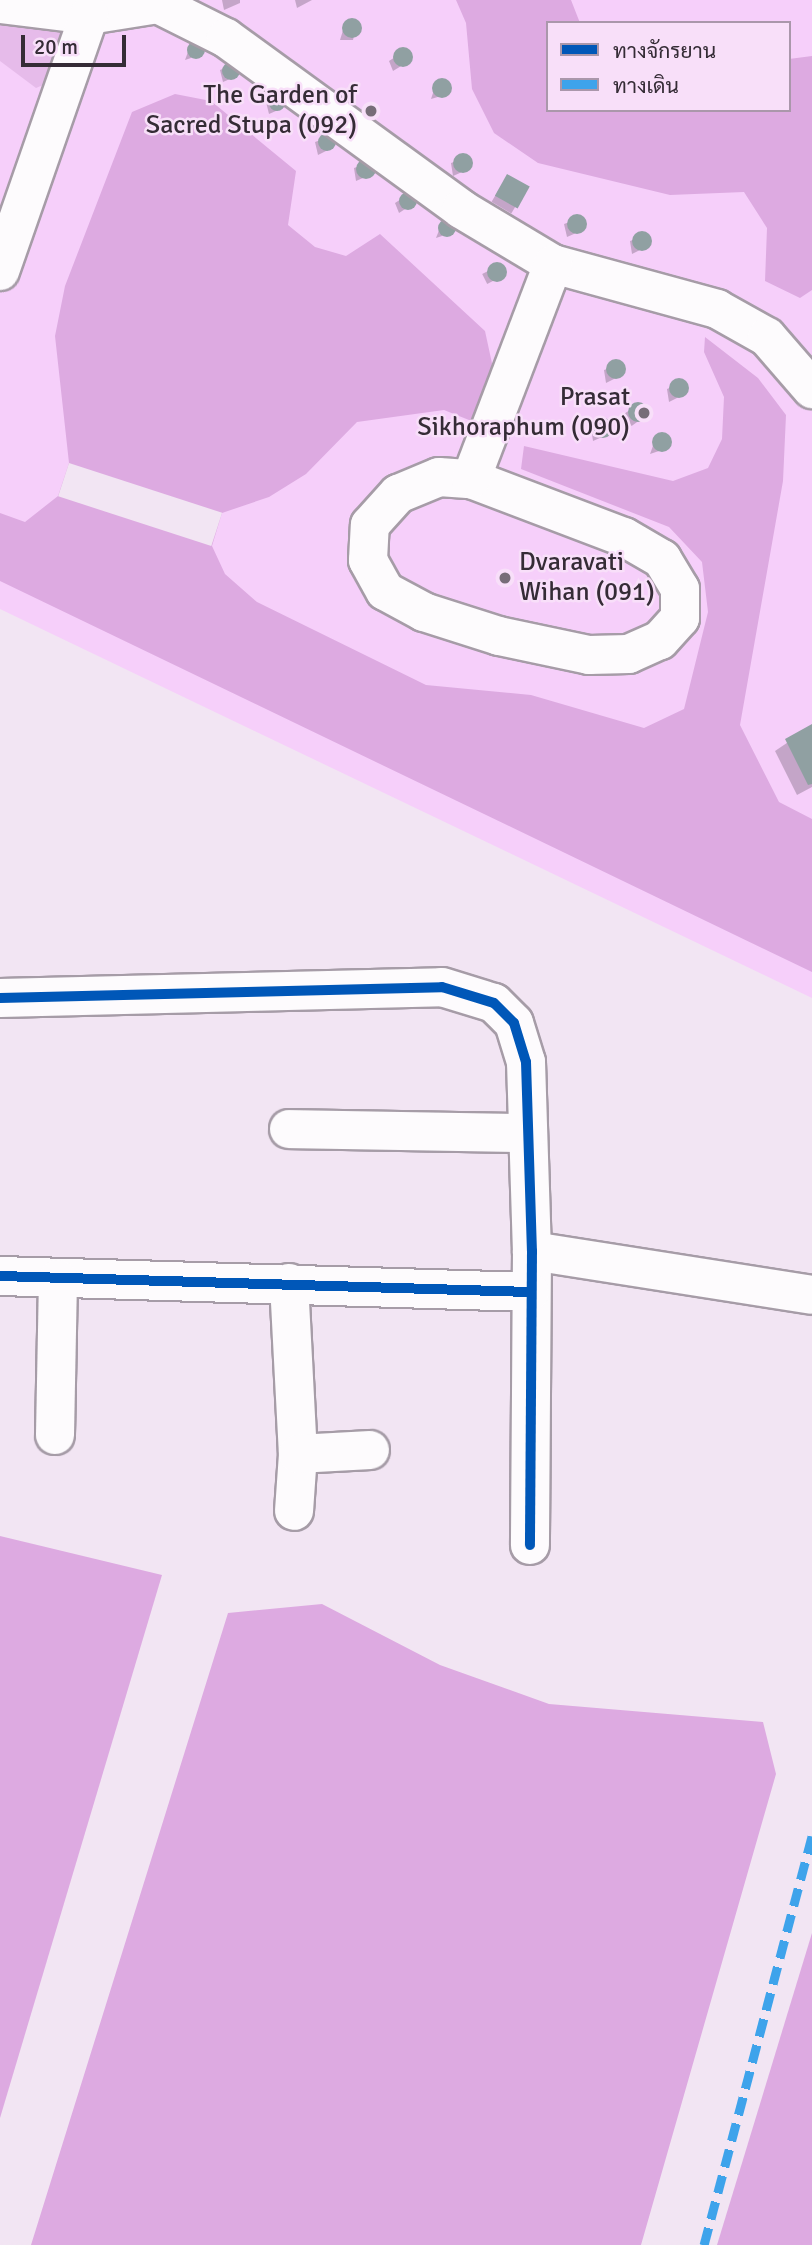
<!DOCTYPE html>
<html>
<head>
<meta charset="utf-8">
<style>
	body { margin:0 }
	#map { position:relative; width:812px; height:2245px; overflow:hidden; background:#f2e5f3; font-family:Signika,Sarabun,sans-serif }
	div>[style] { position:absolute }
	.green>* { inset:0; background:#f6cffa }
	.forest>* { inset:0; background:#e6bbea }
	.water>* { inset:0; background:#ddaae1 }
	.pier>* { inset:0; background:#f2e5f3; transform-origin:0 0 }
	.shadow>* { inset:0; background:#0003; transform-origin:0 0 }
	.building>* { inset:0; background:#90a0a2; transform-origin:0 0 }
	.round { border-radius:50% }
	.roads { filter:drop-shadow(2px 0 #a69ca7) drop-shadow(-2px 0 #a69ca7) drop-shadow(0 2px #a69ca7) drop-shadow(0 -2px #a69ca7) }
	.minor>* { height:38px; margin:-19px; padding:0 19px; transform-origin:19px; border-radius:19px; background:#fdfbfd }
	.quiet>* { height:9px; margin-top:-4.5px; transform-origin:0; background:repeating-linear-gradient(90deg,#3ea3eb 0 18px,transparent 0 27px) }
	.cycleway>* { height:10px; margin:-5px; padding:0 5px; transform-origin:5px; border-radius:5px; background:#0057b8 }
	.dots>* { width:19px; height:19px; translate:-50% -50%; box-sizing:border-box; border:4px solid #f8dff9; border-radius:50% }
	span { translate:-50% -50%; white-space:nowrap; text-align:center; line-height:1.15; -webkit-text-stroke:5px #f8dff9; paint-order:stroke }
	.poi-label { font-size:26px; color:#352c36 }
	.right { translate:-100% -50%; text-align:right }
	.left { translate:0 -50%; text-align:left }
	.legend { position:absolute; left:546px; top:21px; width:245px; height:91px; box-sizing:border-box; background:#f8dff9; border:2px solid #aa97ab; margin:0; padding:9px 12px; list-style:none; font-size:21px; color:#352c36 }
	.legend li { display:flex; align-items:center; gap:14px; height:35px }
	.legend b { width:35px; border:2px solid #aa97ab }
	.scale { position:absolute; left:21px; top:35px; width:105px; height:32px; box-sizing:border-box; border:4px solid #352c36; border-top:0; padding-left:9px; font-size:21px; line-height:24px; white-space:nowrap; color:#352c36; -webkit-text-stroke:5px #f8dff9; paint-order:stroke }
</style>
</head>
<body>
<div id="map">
	<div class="green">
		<div style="clip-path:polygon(evenodd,0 0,812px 0,812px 998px,0 609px,0 0,548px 23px,789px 23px,789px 110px,548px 110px,548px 23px)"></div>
	</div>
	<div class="forest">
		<div style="clip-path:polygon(0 15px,71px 24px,60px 78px,36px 88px,0 61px)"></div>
	</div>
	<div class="water">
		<div style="clip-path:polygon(456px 0,571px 0,580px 23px,548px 23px,548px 110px,789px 110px,789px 59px,812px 56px,812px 290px,800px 298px,765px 281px,767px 228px,744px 192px,670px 195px,538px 163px,494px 133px,472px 89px,466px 23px)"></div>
		<div style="clip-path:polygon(175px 94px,211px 101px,296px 171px,288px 225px,315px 247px,346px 256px,380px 234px,485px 331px,493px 368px,479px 424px,444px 410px,357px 422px,306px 474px,269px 497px,222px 513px,212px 546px,225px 574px,257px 602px,426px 685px,531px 695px,644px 728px,684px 709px,708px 612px,702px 562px,669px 527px,521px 469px,524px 446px,673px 481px,708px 468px,722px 439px,724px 397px,704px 352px,705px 337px,758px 378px,786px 415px,783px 481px,740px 725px,779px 802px,812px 819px,812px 972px,0 581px,0 513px,25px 522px,58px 496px,69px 463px,55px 336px,65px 286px,132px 112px)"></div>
		<div style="clip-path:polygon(0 1536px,162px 1575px,0 2118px)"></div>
		<div style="clip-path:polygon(322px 1604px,440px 1665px,549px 1704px,763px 1722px,776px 1774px,641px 2245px,31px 2245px,228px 1613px)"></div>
		<div style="clip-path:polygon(812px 1933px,812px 2245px,717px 2245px)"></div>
	</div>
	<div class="pier">
		<div style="left:69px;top:463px;width:161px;height:35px;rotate:18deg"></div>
	</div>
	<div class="shadow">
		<div style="clip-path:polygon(222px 0,240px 0,240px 3px,224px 10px)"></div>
		<div style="clip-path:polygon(295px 0,312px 0,297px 8px)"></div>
		<div style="clip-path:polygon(357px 23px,353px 40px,340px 40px,345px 24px)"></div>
		<div style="clip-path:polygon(192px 41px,201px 42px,203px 54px,185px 60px)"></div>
		<div style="clip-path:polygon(406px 50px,411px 60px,393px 71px,389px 61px)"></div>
		<div style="clip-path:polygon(238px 63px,239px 75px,223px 82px,220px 70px)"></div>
		<div style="clip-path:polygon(437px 81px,447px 81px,448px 94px,431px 99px)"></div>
		<div style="clip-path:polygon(283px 95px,285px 107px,269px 114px,266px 102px)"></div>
		<div style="clip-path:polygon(332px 136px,334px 147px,318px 155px,315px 142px)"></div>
		<div style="clip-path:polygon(468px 157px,469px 169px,453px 176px,451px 163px)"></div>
		<div style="clip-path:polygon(371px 162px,372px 174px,356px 181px,354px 168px)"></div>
		<div style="left:507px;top:176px;width:23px;height:30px;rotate:31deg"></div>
		<div style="clip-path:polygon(412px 192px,416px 202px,399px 213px,395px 203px)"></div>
		<div style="clip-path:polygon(581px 218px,583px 230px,567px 237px,564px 224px)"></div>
		<div style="clip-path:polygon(443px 220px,452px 220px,454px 232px,436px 238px)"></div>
		<div style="clip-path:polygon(647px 235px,648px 246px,632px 254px,630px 241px)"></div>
		<div style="left:500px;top:265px;width:11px;height:20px;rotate:63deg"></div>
		<div style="clip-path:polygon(621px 364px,622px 375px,606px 383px,604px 370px)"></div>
		<div style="clip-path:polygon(684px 382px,685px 394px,669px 402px,667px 389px)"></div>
		<div style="left:638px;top:404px;width:14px;height:18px;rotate:54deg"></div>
		<div style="clip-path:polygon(608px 422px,609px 434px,593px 441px,591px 428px)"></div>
		<div style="clip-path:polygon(657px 435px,667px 436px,668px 448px,650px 454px)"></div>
		<div style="clip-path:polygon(812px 726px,812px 787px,797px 795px,775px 751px)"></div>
	</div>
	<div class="building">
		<div class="round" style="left:342px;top:18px;width:20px;height:20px"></div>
		<div class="round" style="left:187px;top:41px;width:18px;height:18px"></div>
		<div class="round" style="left:393px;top:47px;width:20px;height:20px"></div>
		<div class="round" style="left:222px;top:62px;width:18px;height:18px"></div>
		<div class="round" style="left:432px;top:78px;width:20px;height:20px"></div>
		<div class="round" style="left:269px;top:95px;width:16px;height:16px"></div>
		<div class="round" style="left:318px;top:133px;width:18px;height:18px"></div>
		<div class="round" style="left:453px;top:153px;width:20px;height:20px"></div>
		<div class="round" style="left:356px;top:159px;width:20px;height:20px"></div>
		<div style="left:507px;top:174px;width:26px;height:25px;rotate:29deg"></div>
		<div class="round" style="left:399px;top:192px;width:18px;height:18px"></div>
		<div class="round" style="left:567px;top:214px;width:20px;height:20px"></div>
		<div class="round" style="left:438px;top:219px;width:18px;height:18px"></div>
		<div class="round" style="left:632px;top:231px;width:20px;height:20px"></div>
		<div class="round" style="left:487px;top:262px;width:20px;height:20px"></div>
		<div class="round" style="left:606px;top:359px;width:20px;height:20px"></div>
		<div class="round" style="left:669px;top:378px;width:20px;height:20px"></div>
		<div class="round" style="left:628px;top:402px;width:20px;height:20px"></div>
		<div class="round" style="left:593px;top:418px;width:20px;height:20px"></div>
		<div class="round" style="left:652px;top:432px;width:20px;height:20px"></div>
		<div style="clip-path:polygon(812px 724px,812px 784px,808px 785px,785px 739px)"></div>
	</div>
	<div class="roads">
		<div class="minor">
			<div style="left:0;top:4px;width:90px;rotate:7deg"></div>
			<div style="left:89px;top:15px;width:70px;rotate:-9.1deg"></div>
			<div style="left:158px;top:4px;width:76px;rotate:26.6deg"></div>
			<div style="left:226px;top:38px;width:291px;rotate:36deg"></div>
			<div style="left:461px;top:209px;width:107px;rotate:30.9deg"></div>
			<div style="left:553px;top:264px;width:170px;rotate:15.3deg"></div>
			<div style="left:717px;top:309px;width:57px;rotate:29.2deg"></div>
			<div style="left:767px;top:337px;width:69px;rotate:49.1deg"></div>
			<div style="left:0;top:271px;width:271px;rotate:-70.8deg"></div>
			<div style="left:439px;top:477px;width:32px;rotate:4deg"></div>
			<div style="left:471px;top:479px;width:164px;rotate:20.8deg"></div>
			<div style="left:624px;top:537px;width:44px;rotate:30.1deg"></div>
			<div style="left:662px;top:559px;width:35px;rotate:59deg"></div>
			<div style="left:680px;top:589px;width:29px;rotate:90deg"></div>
			<div style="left:680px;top:618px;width:30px;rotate:132deg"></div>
			<div style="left:660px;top:640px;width:34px;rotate:156deg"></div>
			<div style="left:629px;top:654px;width:40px;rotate:178.6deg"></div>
			<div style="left:589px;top:655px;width:92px;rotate:-168.1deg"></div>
			<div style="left:499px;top:636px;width:79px;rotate:-162.3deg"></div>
			<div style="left:424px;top:612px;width:44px;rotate:-151.7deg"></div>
			<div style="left:385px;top:591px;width:35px;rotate:-119deg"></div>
			<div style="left:368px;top:560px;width:35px;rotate:-87deg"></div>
			<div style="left:370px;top:525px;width:42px;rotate:-47.9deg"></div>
			<div style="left:398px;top:494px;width:44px;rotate:-22.5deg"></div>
			<div style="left:471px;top:479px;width:230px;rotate:-69.1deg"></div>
			<div style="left:0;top:998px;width:442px;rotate:-1.4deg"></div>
			<div style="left:442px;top:987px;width:54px;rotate:17.1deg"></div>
			<div style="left:494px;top:1003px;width:28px;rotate:45deg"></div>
			<div style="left:514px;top:1023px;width:41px;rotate:72.9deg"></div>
			<div style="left:526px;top:1062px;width:189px;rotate:88.2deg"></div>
			<div style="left:532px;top:1251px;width:294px;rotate:90.4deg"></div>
			<div style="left:289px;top:1129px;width:238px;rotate:1deg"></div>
			<div style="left:532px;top:1251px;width:283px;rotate:8.9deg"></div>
			<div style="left:0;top:1276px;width:530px;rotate:1.73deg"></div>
			<div style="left:289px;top:1283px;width:171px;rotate:87deg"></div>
			<div style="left:298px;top:1454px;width:57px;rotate:94deg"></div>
			<div style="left:55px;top:1435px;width:156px;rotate:-88.9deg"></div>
			<div style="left:298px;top:1454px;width:72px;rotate:-3.2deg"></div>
		</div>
	</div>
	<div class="quiet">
		<div style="left:704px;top:2245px;width:423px;rotate:-75.2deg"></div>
	</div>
	<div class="cycleway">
		<div style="left:0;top:998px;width:442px;rotate:-1.4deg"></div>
		<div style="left:442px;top:987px;width:54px;rotate:17.1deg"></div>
		<div style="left:494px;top:1003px;width:28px;rotate:45deg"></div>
		<div style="left:514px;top:1023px;width:41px;rotate:72.9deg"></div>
		<div style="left:526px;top:1062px;width:189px;rotate:88.2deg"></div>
		<div style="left:532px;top:1251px;width:294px;rotate:90.4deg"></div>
		<div style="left:0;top:1276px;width:530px;rotate:1.73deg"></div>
	</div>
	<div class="dots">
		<div style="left:371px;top:111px;background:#776d78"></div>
		<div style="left:644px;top:413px;background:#776d78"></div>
		<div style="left:505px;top:578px;background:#776d78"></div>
	</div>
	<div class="poi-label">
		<span class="right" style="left:357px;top:111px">The Garden of<br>Sacred Stupa (092)</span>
		<span class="right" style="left:630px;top:413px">Prasat<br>Sikhoraphum (090)</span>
		<span class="left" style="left:519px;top:578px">Dvaravati<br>Wihan (091)</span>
	</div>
	<ul class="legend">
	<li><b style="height:9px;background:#0057b8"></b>ทางจักรยาน</li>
	<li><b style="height:9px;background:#3ea3eb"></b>ทางเดิน</li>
	</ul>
	<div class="scale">20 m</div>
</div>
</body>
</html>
